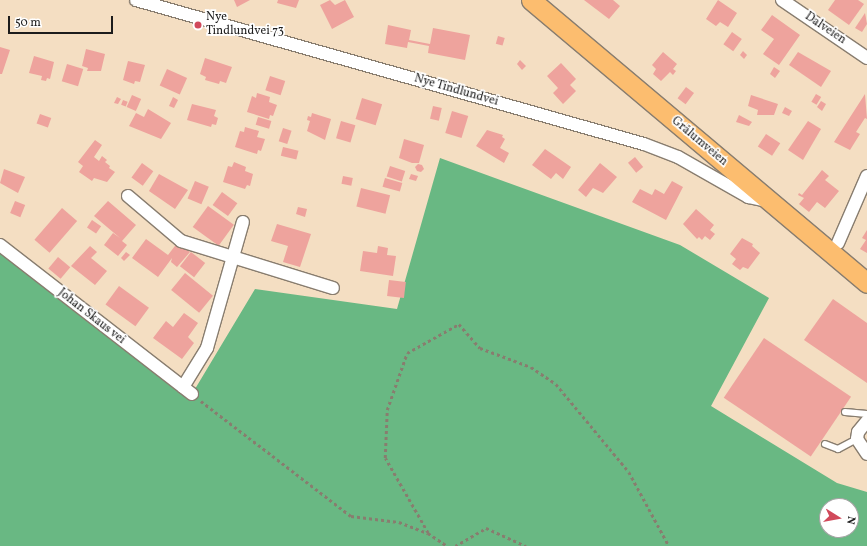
<!DOCTYPE html>
<html>
<head>
<meta charset="utf-8">
<style>
	body { margin:0 }
	#map { position:relative; width:867px; height:546px; overflow:hidden; background:#f4dec2; font-family:Vollkorn,serif }
	div>[style] { position:absolute }
	.forest>* { inset:0; background:#69b883 }
	.building>* { inset:0; background:#eea39d; transform-origin:0 0 }
	.path>* { height:2.5px; margin-top:-1.25px; transform-origin:0; background:repeating-linear-gradient(90deg,#887d6f 0 3px,transparent 0 6px) }
	.roads { filter:drop-shadow(1px 0 #887d6f) drop-shadow(-1px 0 #887d6f) drop-shadow(0 1px #887d6f) drop-shadow(0 -1px #887d6f) }
	.service>* { height:6px; margin:-3px; padding:0 3px; transform-origin:3px; border-radius:3px; background:#fff }
	.minor>* { height:12px; margin:-6px; padding:0 6px; transform-origin:6px; border-radius:6px; background:#fff }
	.primary>* { height:19px; margin:-9.5px; padding:0 9.5px; transform-origin:9.5px; border-radius:9.5px; background:#fcbd6f }
	.dots>* { width:11px; height:11px; translate:-50% -50%; box-sizing:border-box; border:2px solid #fff; border-radius:50% }
	span { translate:-50% -50%; white-space:nowrap; text-align:center; line-height:1.15; -webkit-text-stroke:3.5px #fff; paint-order:stroke }
	.poi-label { font-size:12px; color:#1c1c1c }
	.left { translate:0 -50%; text-align:left }
	.street-label { font-size:12px; color:#1c1c1c }
	.north { position:absolute; left:819px; top:498px; width:40px; height:40px; box-sizing:border-box; background:#fff; border:1px solid #a4a4a4; border-radius:50%; rotate:101deg; font-size:11px; font-weight:700; line-height:16px; text-align:center; color:#1c1c1c }
	.north::after { content:''; display:block; margin:auto; width:14px; height:18px; background:#d1495b; clip-path:polygon(50% 0,100% 100%,50% 72%,0 100%) }
	.scale { position:absolute; left:8px; top:16px; width:105px; height:18px; box-sizing:border-box; border:2px solid #1c1c1c; border-top:0; padding-left:5px; font-size:12px; line-height:14px; white-space:nowrap; color:#1c1c1c; -webkit-text-stroke:3px #fff; paint-order:stroke }
</style>
</head>
<body>
<div id="map">
	<div class="forest">
		<div style="clip-path:polygon(evenodd,440px 158px,680px 245px,769px 298px,711px 406px,837px 483px,867px 492px,867px 546px,0 546px,0 245px,192px 394px,255px 289px,397px 309px,440px 158px,827px 506px,851px 506px,851px 530px,827px 530px,827px 506px)"></div>
	</div>
	<div class="building">
		<div style="clip-path:polygon(234px 0,250px 0,237px 7px)"></div>
		<div style="clip-path:polygon(278px 0,299px 0,296px 8px,277px 3px)"></div>
		<div style="clip-path:polygon(330px 0,335px 5px,345px 0,354px 17px,332px 29px,320px 5px)"></div>
		<div style="clip-path:polygon(584px 0,613px 0,620px 6px,609px 19px)"></div>
		<div style="clip-path:polygon(718px 0,737px 13px,728px 27px,720px 22px,716px 26px,706px 19px)"></div>
		<div style="clip-path:polygon(835px 0,858px 0,864px 4px,849px 25px,828px 10px)"></div>
		<div style="clip-path:polygon(865px 13px,867px 24px,862px 32px,855px 28px)"></div>
		<div style="clip-path:polygon(772px 15px,800px 35px,779px 65px,763px 54px,774px 39px,761px 30px)"></div>
		<div style="clip-path:polygon(388px 25px,411px 30px,409px 40px,430px 44px,433px 28px,470px 35px,465px 60px,428px 53px,429px 46px,408px 42px,407px 48px,385px 44px)"></div>
		<div style="left:732px;top:32px;width:12px;height:15px;rotate:35deg"></div>
		<div style="left:498px;top:36px;width:7px;height:8px;rotate:16deg"></div>
		<div style="clip-path:polygon(0 47px,10px 50px,2px 74px,0 74px)"></div>
		<div style="clip-path:polygon(86px 49px,105px 54px,101px 71px,87px 71px,88px 68px,82px 66px)"></div>
		<div style="clip-path:polygon(743px 51px,747px 55px,744px 59px,740px 55px)"></div>
		<div style="clip-path:polygon(663px 52px,677px 64px,673px 69px,676px 71px,673px 75px,670px 72px,661px 81px,653px 74px,656px 69px,652px 65px)"></div>
		<div style="clip-path:polygon(798px 52px,831px 71px,821px 87px,789px 65px)"></div>
		<div style="clip-path:polygon(34px 56px,54px 62px,50px 79px,47px 78px,46px 81px,41px 80px,42px 76px,29px 73px)"></div>
		<div style="clip-path:polygon(205px 58px,232px 67px,226px 83px,220px 81px,219px 84px,205px 80px,206px 77px,200px 74px)"></div>
		<div style="clip-path:polygon(520px 60px,526px 66px,522px 70px,517px 64px)"></div>
		<div style="clip-path:polygon(128px 61px,145px 65px,140px 82px,135px 81px,134px 84px,123px 80px)"></div>
		<div style="clip-path:polygon(561px 63px,576px 79px,570px 85px,576px 91px,563px 104px,553px 93px,558px 88px,547px 76px)"></div>
		<div style="left:67px;top:64px;width:17px;height:18px;rotate:17deg"></div>
		<div style="clip-path:polygon(774px 67px,780px 71px,775px 78px,770px 74px)"></div>
		<div style="left:167px;top:69px;width:22px;height:18px;rotate:24deg"></div>
		<div style="left:270px;top:76px;width:16px;height:15px;rotate:18deg"></div>
		<div style="left:686px;top:87px;width:10px;height:14px;rotate:37deg"></div>
		<div style="clip-path:polygon(257px 93px,270px 97px,269px 102px,277px 105px,273px 116px,270px 115px,269px 119px,247px 112px,252px 96px,256px 98px)"></div>
		<div style="left:816px;top:94px;width:6px;height:9px;rotate:31deg"></div>
		<div style="clip-path:polygon(865px 94px,867px 119px,865px 118px,856px 132px,860px 134px,850px 150px,834px 142px)"></div>
		<div style="left:132px;top:95px;width:10px;height:13px;rotate:24deg"></div>
		<div style="clip-path:polygon(751px 95px,778px 104px,774px 115px,757px 115px,758px 110px,748px 106px)"></div>
		<div style="clip-path:polygon(117px 97px,121px 99px,118px 104px,114px 103px)"></div>
		<div style="clip-path:polygon(173px 97px,178px 100px,174px 108px,169px 106px)"></div>
		<div style="left:362px;top:98px;width:21px;height:22px;rotate:17deg"></div>
		<div style="left:123px;top:100px;width:5px;height:5px;rotate:22deg"></div>
		<div style="clip-path:polygon(821px 101px,826px 104px,822px 111px,817px 107px)"></div>
		<div style="clip-path:polygon(192px 104px,216px 110px,214px 116px,218px 118px,216px 125px,212px 124px,211px 127px,187px 120px)"></div>
		<div style="left:433px;top:106px;width:9px;height:13px;rotate:13deg"></div>
		<div style="clip-path:polygon(785px 107px,792px 111px,789px 116px,782px 113px)"></div>
		<div style="clip-path:polygon(148px 109px,171px 123px,161px 139px,129px 126px,136px 113px,144px 117px)"></div>
		<div style="left:452px;top:111px;width:17px;height:23px;rotate:17deg"></div>
		<div style="clip-path:polygon(312px 113px,331px 119px,325px 140px,307px 131px,310px 121px,307px 120px,308px 116px,311px 117px)"></div>
		<div style="left:40px;top:114px;width:12px;height:10px;rotate:20deg"></div>
		<div style="clip-path:polygon(739px 115px,752px 122px,749px 126px,736px 122px)"></div>
		<div style="left:258px;top:117px;width:14px;height:8px;rotate:17deg"></div>
		<div style="left:341px;top:121px;width:15px;height:18px;rotate:16deg"></div>
		<div style="clip-path:polygon(808px 121px,821px 129px,803px 160px,788px 150px)"></div>
		<div style="clip-path:polygon(245px 127px,259px 131px,257px 137px,265px 139px,261px 151px,258px 150px,257px 154px,235px 147px,240px 131px,244px 132px)"></div>
		<div style="left:283px;top:128px;width:9px;height:14px;rotate:18deg"></div>
		<div style="clip-path:polygon(487px 130px,503px 135px,502px 137px,505px 139px,500px 148px,509px 153px,504px 163px,476px 146px)"></div>
		<div style="left:766px;top:134px;width:17px;height:15px;rotate:33deg"></div>
		<div style="clip-path:polygon(404px 139px,424px 145px,419px 163px,412px 163px,399px 158px)"></div>
		<div style="clip-path:polygon(95px 140px,102px 145px,94px 157px,99px 161px,102px 156px,107px 160px,105px 162px,110px 166px,109px 168px,115px 172px,107px 182px,94px 178px,92px 181px,79px 172px,83px 166px,78px 162px)"></div>
		<div style="left:283px;top:147px;width:16px;height:9px;rotate:14deg"></div>
		<div style="clip-path:polygon(545px 149px,571px 167px,563px 179px,556px 173px,551px 179px,532px 165px)"></div>
		<div style="left:635px;top:157px;width:13px;height:9px;rotate:51deg"></div>
		<div style="clip-path:polygon(234px 162px,246px 167px,245px 171px,253px 174px,250px 186px,247px 185px,245px 189px,223px 182px,228px 166px,232px 167px)"></div>
		<div style="left:142px;top:163px;width:14px;height:18px;rotate:36deg"></div>
		<div style="clip-path:polygon(600px 163px,617px 177px,603px 193px,593px 188px,586px 197px,578px 190px)"></div>
		<div style="clip-path:polygon(418px 164px,422px 165px,424px 169px,421px 172px,417px 171px,415px 167px)"></div>
		<div style="left:390px;top:166px;width:16px;height:11px;rotate:18deg"></div>
		<div style="clip-path:polygon(4px 169px,25px 177px,18px 193px,0 183px)"></div>
		<div style="clip-path:polygon(822px 170px,829px 176px,825px 180px,839px 191px,825px 208px,817px 202px,809px 212px,799px 204px,804px 198px,798px 195px,799px 193px,802px 195px)"></div>
		<div style="clip-path:polygon(159px 174px,188px 190px,175px 209px,149px 191px)"></div>
		<div style="clip-path:polygon(411px 174px,418px 176px,416px 181px,409px 179px)"></div>
		<div style="left:343px;top:176px;width:10px;height:8px;rotate:11deg"></div>
		<div style="left:385px;top:178px;width:18px;height:9px;rotate:16deg"></div>
		<div style="left:195px;top:181px;width:15px;height:19px;rotate:23deg"></div>
		<div style="clip-path:polygon(672px 181px,683px 187px,666px 220px,632px 202px,640px 189px,652px 195px,655px 189px,664px 194px)"></div>
		<div style="left:361px;top:188px;width:30px;height:19px;rotate:14deg"></div>
		<div style="left:222px;top:192px;width:19px;height:16px;rotate:36deg"></div>
		<div style="left:15px;top:201px;width:11px;height:13px;rotate:22deg"></div>
		<div style="clip-path:polygon(108px 201px,136px 225px,122px 241px,127px 245px,118px 256px,104px 245px,113px 233px,120px 238px,94px 216px)"></div>
		<div style="left:208px;top:206px;width:32px;height:26px;rotate:36deg"></div>
		<div style="clip-path:polygon(298px 207px,307px 209px,305px 217px,296px 214px)"></div>
		<div style="left:62px;top:208px;width:20px;height:42px;rotate:41deg"></div>
		<div style="clip-path:polygon(696px 209px,714px 225px,710px 230px,715px 234px,710px 240px,705px 236px,702px 240px,699px 237px,697px 239px,683px 224px)"></div>
		<div style="left:92px;top:220px;width:11px;height:9px;rotate:34deg"></div>
		<div style="clip-path:polygon(277px 224px,311px 234px,300px 267px,283px 262px,288px 246px,271px 241px)"></div>
		<div style="clip-path:polygon(867px 230px,867px 253px,860px 249px,866px 240px,862px 238px)"></div>
		<div style="clip-path:polygon(742px 238px,753px 244px,752px 246px,760px 253px,748px 269px,743px 267px,740px 270px,732px 264px,736px 259px,730px 254px)"></div>
		<div style="clip-path:polygon(146px 239px,168px 255px,178px 242px,190px 252px,177px 267px,171px 262px,172px 258px,158px 277px,132px 258px)"></div>
		<div style="clip-path:polygon(90px 246px,97px 252px,91px 258px,107px 271px,95px 285px,71px 266px)"></div>
		<div style="clip-path:polygon(378px 246px,388px 248px,387px 255px,396px 256px,393px 276px,360px 271px,363px 251px,377px 253px)"></div>
		<div style="clip-path:polygon(126px 252px,130px 255px,124px 261px,121px 258px)"></div>
		<div style="left:191px;top:252px;width:18px;height:18px;rotate:38deg"></div>
		<div style="left:58px;top:257px;width:16px;height:15px;rotate:40deg"></div>
		<div style="left:185px;top:273px;width:36px;height:22px;rotate:39deg"></div>
		<div style="left:389px;top:280px;width:17px;height:16px;rotate:7deg"></div>
		<div style="left:119px;top:286px;width:37px;height:23px;rotate:36deg"></div>
		<div style="clip-path:polygon(833px 299px,867px 323px,867px 383px,804px 340px)"></div>
		<div style="clip-path:polygon(184px 313px,198px 323px,188px 337px,194px 343px,182px 359px,153px 338px,166px 321px,173px 327px)"></div>
		<div style="left:764px;top:338px;width:105px;height:72px;rotate:34deg"></div>
	</div>
	<div class="path">
		<div style="left:201px;top:401px;width:189px;rotate:37.5deg"></div>
		<div style="left:351px;top:516px;width:48px;rotate:7.1deg"></div>
		<div style="left:399px;top:522px;width:31px;rotate:21deg"></div>
		<div style="left:428px;top:533px;width:23px;rotate:34deg"></div>
		<div style="left:428px;top:533px;width:86px;rotate:-119.8deg"></div>
		<div style="left:385px;top:458px;width:48px;rotate:-87.6deg"></div>
		<div style="left:387px;top:410px;width:60px;rotate:-70.7deg"></div>
		<div style="left:407px;top:353px;width:60px;rotate:-29.1deg"></div>
		<div style="left:459px;top:324px;width:32px;rotate:49deg"></div>
		<div style="left:480px;top:348px;width:54px;rotate:20.4deg"></div>
		<div style="left:531px;top:367px;width:30px;rotate:34deg"></div>
		<div style="left:556px;top:384px;width:114px;rotate:50.3deg"></div>
		<div style="left:629px;top:472px;width:84px;rotate:61.6deg"></div>
		<div style="left:455px;top:546px;width:36px;rotate:-30deg"></div>
		<div style="left:486px;top:528px;width:44px;rotate:24.2deg"></div>
	</div>
	<div class="roads">
		<div class="service">
			<div style="left:845px;top:412px;width:22px;rotate:5deg"></div>
			<div style="left:825px;top:444px;width:14px;rotate:21deg"></div>
			<div style="left:838px;top:449px;width:21px;rotate:-28deg"></div>
		</div>
		<div class="minor">
			<div style="left:136px;top:0;width:528px;rotate:15.83deg"></div>
			<div style="left:644px;top:144px;width:36px;rotate:21deg"></div>
			<div style="left:678px;top:157px;width:81px;rotate:29.7deg"></div>
			<div style="left:748px;top:197px;width:19px;rotate:12deg"></div>
			<div style="left:782px;top:0;width:103px;rotate:34.3deg"></div>
			<div style="left:128px;top:196px;width:70px;rotate:40.3deg"></div>
			<div style="left:181px;top:241px;width:159px;rotate:17.2deg"></div>
			<div style="left:838px;top:243px;width:73px;rotate:-66.6deg"></div>
			<div style="left:0;top:245px;width:243px;rotate:37.8deg"></div>
			<div style="left:183px;top:387px;width:46px;rotate:-58.4deg"></div>
			<div style="left:207px;top:348px;width:131px;rotate:-74.1deg"></div>
			<div style="left:867px;top:421px;width:14px;rotate:129deg"></div>
			<div style="left:858px;top:432px;width:7px;rotate:98deg"></div>
			<div style="left:857px;top:439px;width:18px;rotate:56deg"></div>
		</div>
		<div class="primary">
			<div style="left:531px;top:0;width:439px;rotate:40.1deg"></div>
		</div>
	</div>
	<div class="dots">
		<div style="left:198px;top:25px;background:#d1495b"></div>
	</div>
	<div class="poi-label">
		<span class="left" style="left:206px;top:25px">Nye<br>Tindlundvei 73</span>
	</div>
	<div class="street-label">
		<span style="left:825px;top:29px;rotate:34deg">Dalveien</span>
		<span style="left:456px;top:91px;rotate:16deg">Nye Tindlundvei</span>
		<span style="left:699px;top:142px;rotate:40deg">Grålumveien</span>
		<span style="left:91px;top:317px;rotate:38deg">Johan Skaus vei</span>
	</div>
	<div class="north">N</div>
	<div class="scale">50 m</div>
</div>
</body>
</html>
